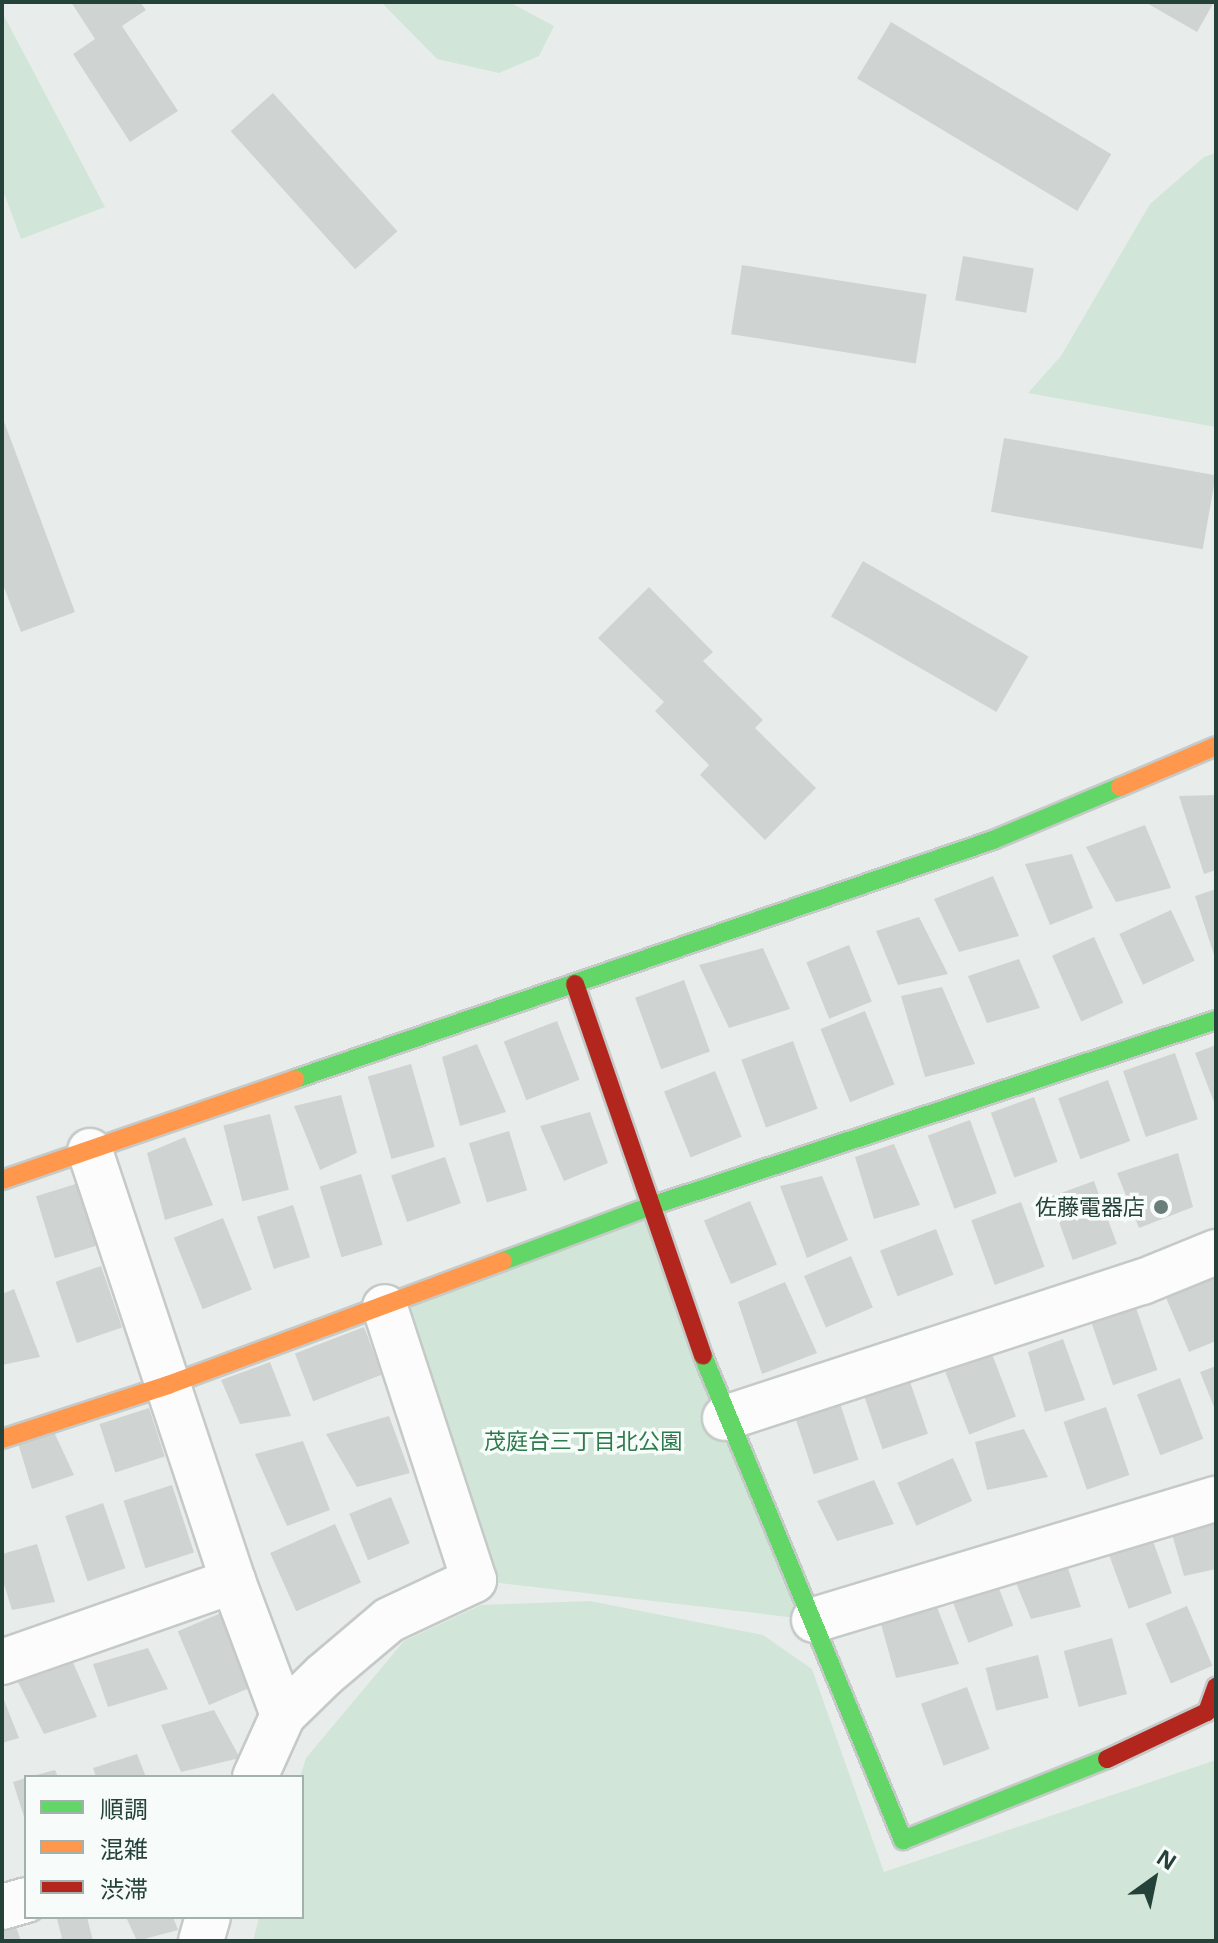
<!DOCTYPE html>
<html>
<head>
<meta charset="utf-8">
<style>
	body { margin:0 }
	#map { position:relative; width:1218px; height:1943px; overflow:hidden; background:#e8edeb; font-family:"Noto Sans","Noto Sans JP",sans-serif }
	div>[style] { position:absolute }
	.green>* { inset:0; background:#d1e6d8 }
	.building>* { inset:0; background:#cfd4d2; transform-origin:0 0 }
	.roads { filter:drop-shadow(2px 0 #c5cac8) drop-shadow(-2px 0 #c5cac8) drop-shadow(0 2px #c5cac8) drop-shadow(0 -2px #c5cac8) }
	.street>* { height:44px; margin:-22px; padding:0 22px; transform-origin:22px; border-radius:22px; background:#fcfcfc }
	.fast>* { height:18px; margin:-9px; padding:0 9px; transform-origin:9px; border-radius:9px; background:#63d668 }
	.slow>* { height:18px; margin:-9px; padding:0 9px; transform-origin:9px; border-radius:9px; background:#ff974d }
	.jam>* { height:18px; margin:-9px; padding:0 9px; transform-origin:9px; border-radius:9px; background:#b3261e }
	.dots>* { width:22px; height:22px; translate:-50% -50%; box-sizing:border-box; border:4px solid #f7fbf9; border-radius:50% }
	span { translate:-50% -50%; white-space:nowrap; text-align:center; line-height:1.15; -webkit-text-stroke:7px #f7fbf9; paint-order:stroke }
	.poi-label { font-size:22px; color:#24423a }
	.right { translate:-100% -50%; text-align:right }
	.park-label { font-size:22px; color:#2d7a4b }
	.frame { position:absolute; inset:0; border:4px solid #24423a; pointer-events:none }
	.legend { position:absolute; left:24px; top:1775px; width:280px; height:144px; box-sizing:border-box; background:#f7fbf9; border:2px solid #a3b1ad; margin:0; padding:10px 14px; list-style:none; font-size:24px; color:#24423a }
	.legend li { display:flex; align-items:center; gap:16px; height:40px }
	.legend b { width:40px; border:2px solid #a3b1ad }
	.north { position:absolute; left:1114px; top:1839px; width:80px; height:80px; -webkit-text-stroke:6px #f7fbf9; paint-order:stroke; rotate:33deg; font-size:22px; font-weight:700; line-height:32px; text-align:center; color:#24423a }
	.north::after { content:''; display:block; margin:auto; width:28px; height:36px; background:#24423a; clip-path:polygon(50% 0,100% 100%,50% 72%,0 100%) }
</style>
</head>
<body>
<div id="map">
	<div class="green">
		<div style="clip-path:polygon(381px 2px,509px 2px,554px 26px,539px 56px,499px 73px,437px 59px)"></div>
		<div style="clip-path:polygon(2px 12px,105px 207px,21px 239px,2px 188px)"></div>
		<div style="clip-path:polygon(1216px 153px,1216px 427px,1028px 393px,1061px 356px,1150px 204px,1204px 157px)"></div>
		<div style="clip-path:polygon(648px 1207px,814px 1620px,474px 1580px,385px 1307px)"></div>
		<div style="clip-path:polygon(590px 1601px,763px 1635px,812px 1669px,884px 1872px,1216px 1760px,1216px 1941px,253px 1941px,259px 1917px,302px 1917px,300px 1777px,306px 1758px,404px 1641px,481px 1605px)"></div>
	</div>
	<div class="building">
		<div style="clip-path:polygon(71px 2px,140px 2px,146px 10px,122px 26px,178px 111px,130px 142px,73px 54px,95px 39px)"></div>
		<div style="clip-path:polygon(1145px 2px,1214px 2px,1197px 32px)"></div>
		<div style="left:891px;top:22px;width:257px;height:66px;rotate:31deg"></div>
		<div style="left:273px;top:93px;width:186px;height:57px;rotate:48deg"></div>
		<div style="left:963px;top:256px;width:72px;height:45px;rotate:10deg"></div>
		<div style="left:742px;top:265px;width:187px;height:70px;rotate:9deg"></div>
		<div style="clip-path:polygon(2px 416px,75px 612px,21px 632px,2px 582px)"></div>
		<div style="left:1004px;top:438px;width:215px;height:75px;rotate:10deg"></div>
		<div style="left:863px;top:561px;width:191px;height:64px;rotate:30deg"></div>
		<div style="clip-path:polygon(649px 587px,713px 652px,703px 661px,763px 720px,755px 728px,816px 788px,765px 840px,700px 775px,709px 765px,655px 711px,664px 702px,598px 638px)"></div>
		<div style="clip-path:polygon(1216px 795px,1216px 870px,1204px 874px,1179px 796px)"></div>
		<div style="clip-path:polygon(1145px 825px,1171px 888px,1116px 902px,1086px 847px)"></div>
		<div style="clip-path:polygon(1072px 854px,1093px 908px,1050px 925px,1025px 864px)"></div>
		<div style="clip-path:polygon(993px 876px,1019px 936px,959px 952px,934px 899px)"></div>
		<div style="clip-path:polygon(1216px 889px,1216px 958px,1215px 958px,1195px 896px)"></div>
		<div style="left:1171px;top:910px;width:56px;height:57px;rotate:65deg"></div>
		<div style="clip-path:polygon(919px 917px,948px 974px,898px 985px,876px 931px)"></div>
		<div style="left:1094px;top:937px;width:72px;height:46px;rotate:66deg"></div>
		<div style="left:849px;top:945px;width:61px;height:46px;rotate:68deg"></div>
		<div style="clip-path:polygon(763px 948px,790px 1009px,729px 1028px,699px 965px)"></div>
		<div style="clip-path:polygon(1019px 959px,1040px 1008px,987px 1023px,968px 976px)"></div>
		<div style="left:684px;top:980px;width:76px;height:52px;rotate:70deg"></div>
		<div style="clip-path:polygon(942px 987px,975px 1064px,925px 1077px,901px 996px)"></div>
		<div style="left:865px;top:1011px;width:79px;height:48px;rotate:68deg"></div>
		<div style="left:557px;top:1021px;width:63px;height:57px;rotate:69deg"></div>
		<div style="left:793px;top:1041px;width:72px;height:55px;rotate:70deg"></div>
		<div style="clip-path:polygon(477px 1044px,506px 1112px,460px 1126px,442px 1057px)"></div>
		<div style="clip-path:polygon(1216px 1045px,1216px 1107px,1195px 1053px)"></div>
		<div style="left:1175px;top:1053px;width:70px;height:55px;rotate:71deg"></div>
		<div style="left:411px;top:1064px;width:86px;height:45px;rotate:74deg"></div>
		<div style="left:715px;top:1071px;width:71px;height:55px;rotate:68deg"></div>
		<div style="left:1108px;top:1080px;width:65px;height:53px;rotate:70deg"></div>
		<div style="clip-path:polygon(341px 1095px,357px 1153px,320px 1170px,294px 1106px)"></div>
		<div style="left:1034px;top:1097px;width:69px;height:46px;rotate:70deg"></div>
		<div style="clip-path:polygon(590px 1112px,608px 1163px,564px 1181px,540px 1126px)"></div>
		<div style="left:270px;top:1114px;width:78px;height:48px;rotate:76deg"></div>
		<div style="left:970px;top:1120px;width:78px;height:45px;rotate:70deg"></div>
		<div style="left:509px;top:1131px;width:62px;height:42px;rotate:73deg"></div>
		<div style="clip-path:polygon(185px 1137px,213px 1205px,165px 1220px,147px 1153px)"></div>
		<div style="clip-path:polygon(894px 1144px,920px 1205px,874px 1219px,855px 1157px)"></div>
		<div style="clip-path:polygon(1178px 1153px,1193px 1207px,1139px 1228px,1117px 1173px)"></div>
		<div style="left:445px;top:1157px;width:49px;height:57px;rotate:71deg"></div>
		<div style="left:361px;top:1174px;width:74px;height:43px;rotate:73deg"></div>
		<div style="clip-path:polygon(822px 1176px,848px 1240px,807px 1258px,780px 1186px)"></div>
		<div style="left:1094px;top:1181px;width:67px;height:47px;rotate:70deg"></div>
		<div style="left:79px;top:1183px;width:65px;height:45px;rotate:73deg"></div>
		<div style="left:750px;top:1201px;width:69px;height:50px;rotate:67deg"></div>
		<div style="left:1021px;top:1202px;width:69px;height:53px;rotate:70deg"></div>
		<div style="left:293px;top:1205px;width:55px;height:38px;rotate:72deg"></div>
		<div style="left:223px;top:1218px;width:77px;height:53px;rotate:68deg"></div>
		<div style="left:936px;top:1229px;width:49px;height:60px;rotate:69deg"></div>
		<div style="left:851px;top:1256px;width:56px;height:51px;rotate:67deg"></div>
		<div style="left:101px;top:1266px;width:65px;height:48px;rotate:71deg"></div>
		<div style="clip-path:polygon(1216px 1274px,1216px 1341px,1189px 1352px,1164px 1293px)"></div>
		<div style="clip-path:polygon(785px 1282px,817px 1353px,762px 1374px,738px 1302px)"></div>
		<div style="clip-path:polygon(14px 1289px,40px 1357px,2px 1365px,2px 1294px)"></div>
		<div style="left:1133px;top:1299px;width:75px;height:47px;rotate:71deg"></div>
		<div style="left:364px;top:1327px;width:51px;height:74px;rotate:69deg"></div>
		<div style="clip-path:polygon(1063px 1339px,1085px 1400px,1045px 1412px,1028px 1352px)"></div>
		<div style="left:992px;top:1354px;width:67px;height:50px;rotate:69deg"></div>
		<div style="clip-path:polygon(270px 1362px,291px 1416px,240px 1424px,221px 1380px)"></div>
		<div style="clip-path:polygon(1216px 1366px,1216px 1412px,1200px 1372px)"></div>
		<div style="left:908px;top:1376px;width:61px;height:48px;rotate:71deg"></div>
		<div style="left:1180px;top:1378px;width:65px;height:46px;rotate:69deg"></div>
		<div style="left:838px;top:1397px;width:66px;height:47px;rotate:72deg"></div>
		<div style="left:1106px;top:1407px;width:72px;height:45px;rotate:71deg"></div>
		<div style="left:149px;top:1408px;width:51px;height:52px;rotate:72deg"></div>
		<div style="clip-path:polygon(389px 1416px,410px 1473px,357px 1487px,326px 1434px)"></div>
		<div style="clip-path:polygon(1024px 1429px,1048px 1477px,987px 1490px,975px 1442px)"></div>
		<div style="clip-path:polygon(54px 1432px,74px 1475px,32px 1489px,18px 1443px)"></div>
		<div style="clip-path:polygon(303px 1441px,330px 1510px,287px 1526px,255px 1454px)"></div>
		<div style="left:953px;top:1458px;width:47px;height:61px;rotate:66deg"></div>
		<div style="clip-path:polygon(874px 1480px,894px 1524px,837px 1541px,817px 1501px)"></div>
		<div style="left:172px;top:1485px;width:71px;height:51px;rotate:72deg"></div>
		<div style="left:391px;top:1497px;width:50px;height:45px;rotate:68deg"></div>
		<div style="left:103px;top:1503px;width:69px;height:40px;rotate:71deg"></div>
		<div style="clip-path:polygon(1216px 1514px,1216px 1569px,1184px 1576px,1169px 1524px)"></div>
		<div style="left:335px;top:1524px;width:64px;height:71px;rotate:66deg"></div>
		<div style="left:1150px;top:1533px;width:64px;height:46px;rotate:70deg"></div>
		<div style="clip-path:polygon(37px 1544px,55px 1602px,12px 1610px,2px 1578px,2px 1554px)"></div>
		<div style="clip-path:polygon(1064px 1556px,1081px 1607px,1031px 1619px,1011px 1571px)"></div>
		<div style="left:995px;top:1578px;width:51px;height:48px;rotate:69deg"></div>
		<div style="clip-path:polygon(935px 1602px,959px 1664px,896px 1678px,879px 1617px)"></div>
		<div style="left:1187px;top:1606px;width:65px;height:45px;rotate:67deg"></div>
		<div style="left:221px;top:1613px;width:80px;height:47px;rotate:67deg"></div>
		<div style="left:1112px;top:1638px;width:58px;height:50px;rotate:75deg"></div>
		<div style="clip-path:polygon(148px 1648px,168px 1689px,108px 1707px,93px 1664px)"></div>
		<div style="left:1038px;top:1655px;width:44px;height:54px;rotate:76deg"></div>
		<div style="clip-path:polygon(71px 1658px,97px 1717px,44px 1734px,14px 1674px)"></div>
		<div style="left:967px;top:1687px;width:66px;height:49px;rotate:70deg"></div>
		<div style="clip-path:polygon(2px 1695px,19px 1738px,2px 1743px)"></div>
		<div style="clip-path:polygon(214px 1710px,240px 1758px,181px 1772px,161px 1725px)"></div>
		<div style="clip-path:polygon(137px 1754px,146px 1777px,96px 1777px,93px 1768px)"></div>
		<div style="clip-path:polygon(55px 1770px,58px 1777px,33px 1777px,32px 1776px)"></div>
		<div style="clip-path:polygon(26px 1778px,26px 1820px,25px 1820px,13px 1782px)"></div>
		<div style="clip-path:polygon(87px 1917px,93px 1941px,55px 1941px,62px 1938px,57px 1919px)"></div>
		<div style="clip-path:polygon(126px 1917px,173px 1917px,178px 1930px,137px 1941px)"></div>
		<div style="clip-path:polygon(15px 1924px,21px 1941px,2px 1941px,2px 1928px)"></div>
	</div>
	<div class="roads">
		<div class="street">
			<div style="left:90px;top:1151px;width:453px;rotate:71.6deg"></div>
			<div style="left:233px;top:1581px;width:143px;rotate:69.5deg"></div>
			<div style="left:725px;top:1418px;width:439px;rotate:-18.1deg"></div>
			<div style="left:1142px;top:1282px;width:80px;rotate:-22.1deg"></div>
			<div style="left:814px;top:1620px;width:420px;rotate:-16.8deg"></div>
			<div style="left:2px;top:1662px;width:245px;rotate:-19.3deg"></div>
			<div style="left:255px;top:1777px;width:68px;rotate:-65.7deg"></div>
			<div style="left:283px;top:1715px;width:57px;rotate:-44.3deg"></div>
			<div style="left:324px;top:1675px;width:85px;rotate:-40.2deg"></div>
			<div style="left:389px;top:1620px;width:94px;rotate:-25.2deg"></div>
			<div style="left:474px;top:1580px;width:287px;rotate:-108.1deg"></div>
			<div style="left:2px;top:1907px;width:25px;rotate:-16deg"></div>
			<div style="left:201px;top:1941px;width:25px;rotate:-74deg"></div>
		</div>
		<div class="fast">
			<div style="left:295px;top:1079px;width:738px;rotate:-18.9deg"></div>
			<div style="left:993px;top:840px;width:138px;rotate:-22.7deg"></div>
			<div style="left:503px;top:1261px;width:155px;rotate:-20.4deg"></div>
			<div style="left:648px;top:1207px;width:598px;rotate:-18.22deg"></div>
			<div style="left:703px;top:1356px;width:524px;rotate:67.55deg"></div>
			<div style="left:903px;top:1840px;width:219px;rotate:-21.7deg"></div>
		</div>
		<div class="slow">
			<div style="left:1120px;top:787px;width:104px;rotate:-23.1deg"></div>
			<div style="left:2px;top:1180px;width:310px;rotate:-19deg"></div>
			<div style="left:2px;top:1439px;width:175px;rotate:-18deg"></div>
			<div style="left:168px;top:1385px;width:357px;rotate:-20.3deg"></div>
		</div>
		<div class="jam">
			<div style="left:575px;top:984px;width:393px;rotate:71deg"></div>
			<div style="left:1107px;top:1759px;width:110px;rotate:-25.2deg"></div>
			<div style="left:1207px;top:1712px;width:27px;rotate:-70deg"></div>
		</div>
	</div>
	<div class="dots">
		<div style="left:1161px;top:1207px;background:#697e78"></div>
	</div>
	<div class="poi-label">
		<span class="right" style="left:1145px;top:1207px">佐藤電器店</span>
	</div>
	<div class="park-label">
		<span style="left:583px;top:1441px">茂庭台三丁目北公園</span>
	</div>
	<div class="frame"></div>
	<ul class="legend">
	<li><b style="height:10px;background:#63d668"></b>順調</li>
	<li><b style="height:10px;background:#ff974d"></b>混雑</li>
	<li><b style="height:10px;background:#b3261e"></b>渋滞</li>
	</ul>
	<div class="north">N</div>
</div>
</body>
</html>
